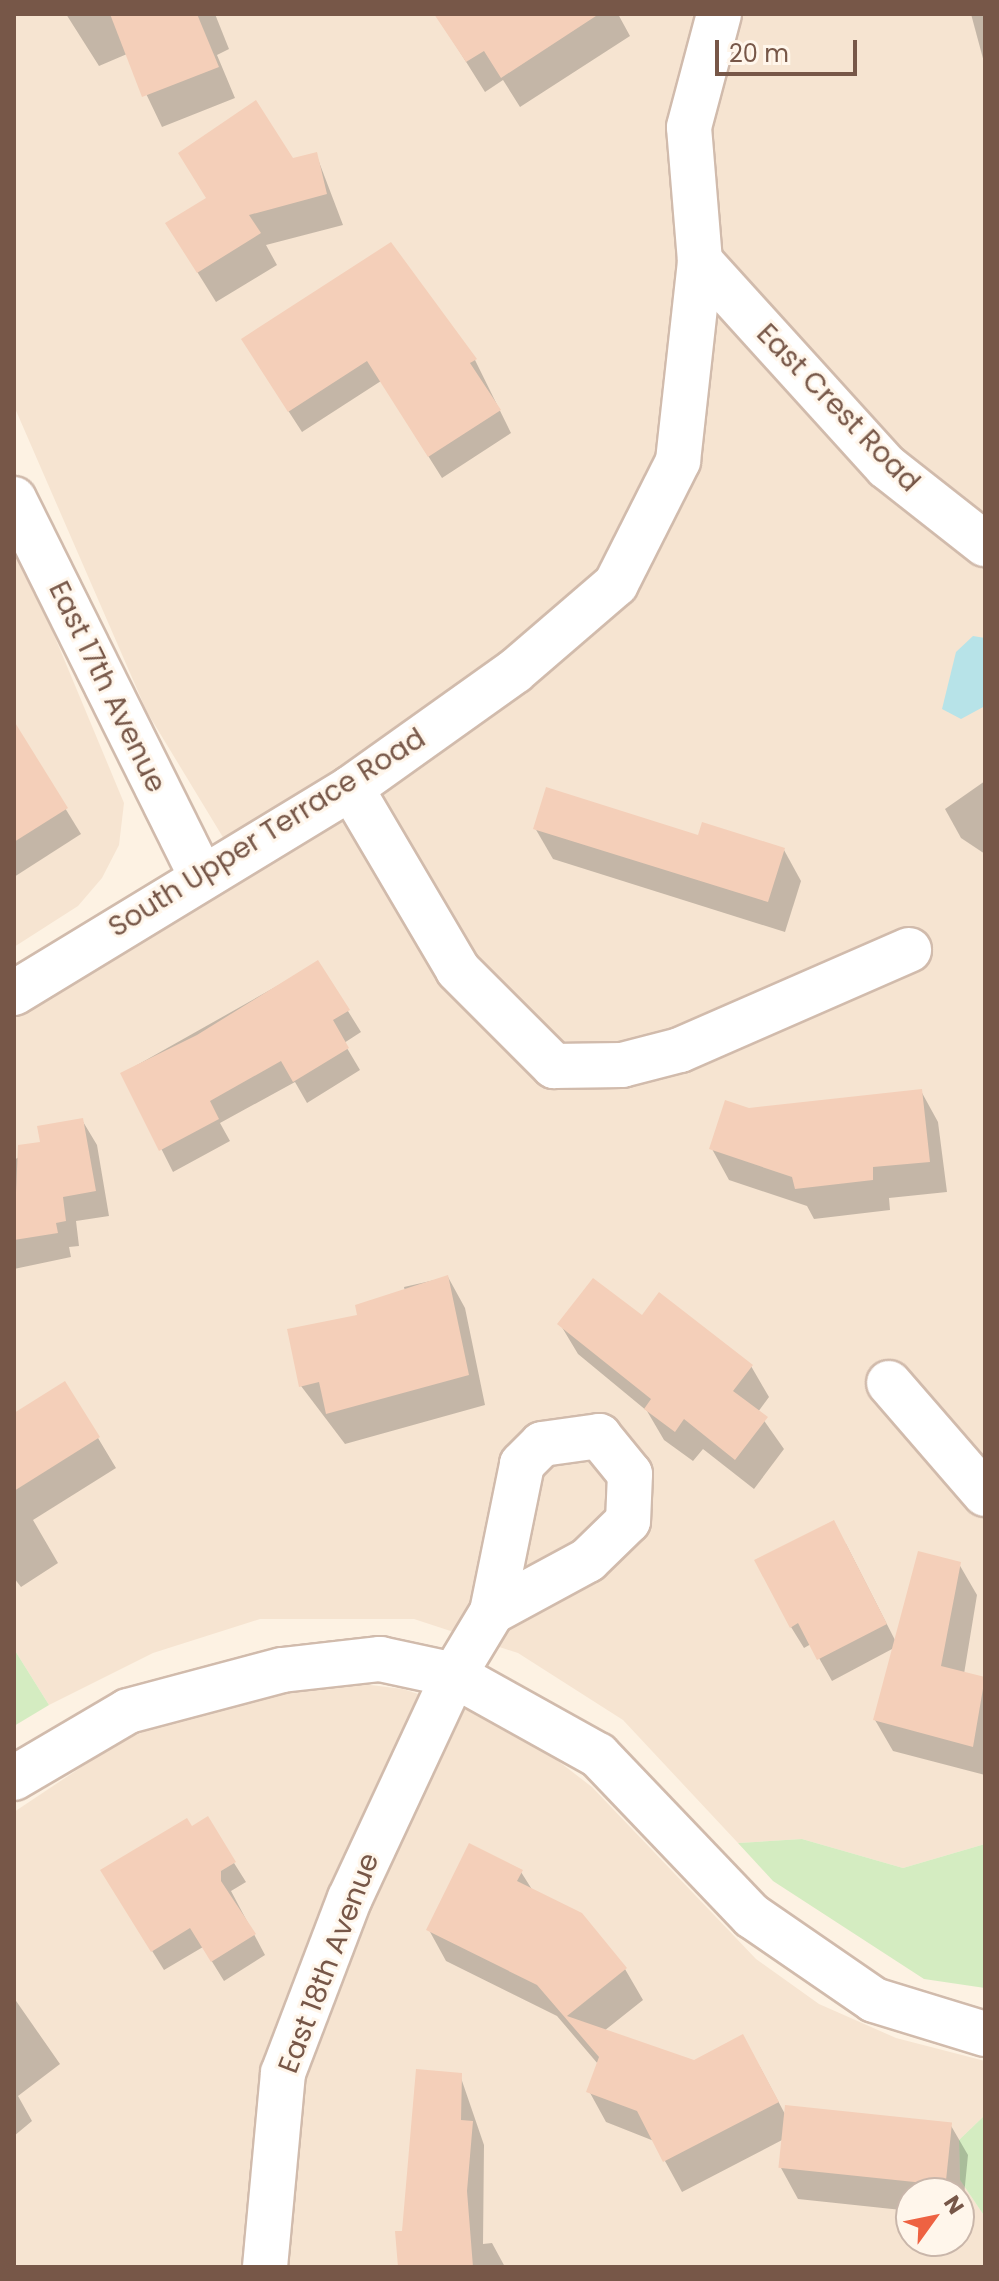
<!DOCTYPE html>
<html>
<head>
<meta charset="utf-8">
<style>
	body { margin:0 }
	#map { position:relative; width:999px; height:2281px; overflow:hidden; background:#fdf2e3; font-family:Poppins,sans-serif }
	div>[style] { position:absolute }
	.residential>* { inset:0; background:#f6e4d1 }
	.green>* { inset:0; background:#d4ecc1 }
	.water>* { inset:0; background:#b7e3e8 }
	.shadow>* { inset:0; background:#0003 }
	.building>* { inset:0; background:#f4cfb9; transform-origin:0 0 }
	.roads { filter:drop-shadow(2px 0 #d1bbac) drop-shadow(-2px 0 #d1bbac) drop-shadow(0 2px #d1bbac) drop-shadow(0 -2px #d1bbac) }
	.minor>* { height:44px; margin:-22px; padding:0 22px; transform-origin:22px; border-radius:22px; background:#fff }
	span { translate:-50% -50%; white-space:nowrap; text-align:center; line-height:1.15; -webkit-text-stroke:6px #fff6eb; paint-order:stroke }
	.street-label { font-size:28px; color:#775748 }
	.frame { position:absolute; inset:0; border:16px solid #775748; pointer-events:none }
	.north { position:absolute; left:895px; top:2177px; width:80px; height:80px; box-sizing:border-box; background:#fff6eb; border:2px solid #c9b6aa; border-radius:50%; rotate:57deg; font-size:22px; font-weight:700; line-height:32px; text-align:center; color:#775748 }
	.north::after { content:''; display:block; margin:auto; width:28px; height:36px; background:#ee6242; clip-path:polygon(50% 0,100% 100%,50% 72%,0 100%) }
	.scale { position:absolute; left:715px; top:40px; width:142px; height:36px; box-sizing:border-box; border:4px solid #775748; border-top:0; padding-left:10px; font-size:24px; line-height:28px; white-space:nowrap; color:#775748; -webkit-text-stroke:6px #fff6eb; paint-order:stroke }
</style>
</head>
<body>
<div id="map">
	<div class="residential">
		<div style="clip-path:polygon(14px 14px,985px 14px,985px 1844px,903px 1868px,802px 1839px,738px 1843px,623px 1720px,518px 1653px,414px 1619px,260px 1619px,153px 1653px,49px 1705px,14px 1649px,14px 1012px,241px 867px,147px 712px,14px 406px)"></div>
		<div style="clip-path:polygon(14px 539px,124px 803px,119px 845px,102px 878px,78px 906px,14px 947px)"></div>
		<div style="clip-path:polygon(evenodd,338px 1681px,403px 1689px,510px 1724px,592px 1787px,756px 1959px,819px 2004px,896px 2038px,985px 2061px,985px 2115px,959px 2140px,960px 2180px,985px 2217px,985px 2267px,14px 2267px,14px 1812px,116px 1744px,215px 1700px,338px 1681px,911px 2193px,959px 2193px,959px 2241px,911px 2241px,911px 2193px)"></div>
	</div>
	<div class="green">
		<div style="clip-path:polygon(14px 1649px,49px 1705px,14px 1726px)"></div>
		<div style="clip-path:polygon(802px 1839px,903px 1868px,985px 1844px,985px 1988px,924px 1979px,773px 1881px,738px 1843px)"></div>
		<div style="clip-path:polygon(985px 2115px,985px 2217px,960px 2180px,959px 2140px)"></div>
	</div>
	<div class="water">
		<div style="clip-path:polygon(973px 636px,985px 638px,985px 706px,961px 719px,942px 709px,956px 652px)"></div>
	</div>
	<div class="shadow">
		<div style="clip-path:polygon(66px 14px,215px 14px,229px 49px,217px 55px,235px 98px,162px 127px,127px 54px,99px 66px)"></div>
		<div style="clip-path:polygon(436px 14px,618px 14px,630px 36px,520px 107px,503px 80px,485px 92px)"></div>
		<div style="clip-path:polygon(971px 14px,985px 14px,985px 66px)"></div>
		<div style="clip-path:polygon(316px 154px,343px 225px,266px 245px,277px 265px,216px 302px,186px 254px,207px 199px)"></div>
		<div style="clip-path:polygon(391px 245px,475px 360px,511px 433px,442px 478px,381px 381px,302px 432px,256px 361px)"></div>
		<div style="clip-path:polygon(14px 725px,81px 834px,14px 877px)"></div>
		<div style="clip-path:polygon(985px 781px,985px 854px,961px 838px,945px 809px)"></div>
		<div style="clip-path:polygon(535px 828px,784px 850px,801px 881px,785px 932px,553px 859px)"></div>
		<div style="clip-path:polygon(318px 963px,361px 1032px,344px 1043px,360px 1070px,307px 1103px,295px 1082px,220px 1123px,230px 1141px,173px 1172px,123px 1073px)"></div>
		<div style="clip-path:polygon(921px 1091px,938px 1122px,947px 1192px,889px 1198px,890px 1210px,814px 1219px,807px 1206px,729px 1180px,712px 1149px,749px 1110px)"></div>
		<div style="clip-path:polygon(82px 1120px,97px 1145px,109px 1216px,76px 1221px,79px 1246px,69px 1247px,71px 1257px,14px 1269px,14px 1160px)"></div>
		<div style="clip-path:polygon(448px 1277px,465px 1308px,485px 1405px,345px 1444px,301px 1386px,359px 1316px,406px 1296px,404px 1287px)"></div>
		<div style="clip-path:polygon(642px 1317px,751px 1366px,769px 1397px,758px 1412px,784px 1449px,754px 1489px,703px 1449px,693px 1461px,664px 1440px,647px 1411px,578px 1354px,560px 1324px)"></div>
		<div style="clip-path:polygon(14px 1418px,98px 1438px,116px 1468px,33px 1520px,58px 1563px,21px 1587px,14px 1578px)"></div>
		<div style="clip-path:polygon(846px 1544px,896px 1642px,959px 1564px,977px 1595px,964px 1674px,985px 1679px,985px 1775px,893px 1751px,875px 1720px,894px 1648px,832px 1681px,811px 1644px,804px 1648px,791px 1627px)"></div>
		<div style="clip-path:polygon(191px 1828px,234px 1863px,246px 1882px,231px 1891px,265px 1955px,224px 1981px,203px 1947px,164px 1970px,114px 1890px)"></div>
		<div style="clip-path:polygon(521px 1872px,533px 1891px,625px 1969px,643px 2000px,604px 2031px,694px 2062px,760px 2067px,786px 2116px,950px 2124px,968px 2155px,962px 2216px,959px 2193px,911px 2193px,911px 2211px,798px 2199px,781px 2168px,784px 2139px,682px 2192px,654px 2141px,606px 2122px,589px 2091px,598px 2064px,557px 2016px,446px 1961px,429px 1930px)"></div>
		<div style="clip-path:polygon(14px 1998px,60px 2064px,18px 2096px,32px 2121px,14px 2136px)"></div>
		<div style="clip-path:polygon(460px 2075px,484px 2145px,483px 2244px,492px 2243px,505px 2267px,400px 2267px,404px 2233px)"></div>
	</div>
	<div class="building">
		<div style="clip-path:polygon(110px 14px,197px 14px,219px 67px,142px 97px)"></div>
		<div style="clip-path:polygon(434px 14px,599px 14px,501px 78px,484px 51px,466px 62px)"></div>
		<div style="clip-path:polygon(256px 100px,293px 158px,317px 152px,327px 194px,249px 215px,261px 233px,197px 273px,165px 223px,206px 198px,178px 153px)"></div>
		<div style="clip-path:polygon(391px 242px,477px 359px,470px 363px,501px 410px,428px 457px,367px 361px,288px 412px,241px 339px)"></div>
		<div style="clip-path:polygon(14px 721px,68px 808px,14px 842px)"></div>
		<div style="clip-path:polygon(546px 787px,698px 835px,702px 822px,785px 848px,768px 902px,533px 829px)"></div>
		<div style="clip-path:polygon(318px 960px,350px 1010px,333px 1020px,349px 1048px,293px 1082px,281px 1061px,210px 1101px,219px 1119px,159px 1151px,120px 1073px,197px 1035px)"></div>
		<div style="clip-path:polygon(922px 1089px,930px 1162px,873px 1167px,873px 1180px,795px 1189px,792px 1177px,709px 1149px,725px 1100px,749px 1108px)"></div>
		<div style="clip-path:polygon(83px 1118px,96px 1191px,63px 1197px,66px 1221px,56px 1223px,58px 1233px,14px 1240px,18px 1145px,40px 1142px,37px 1126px)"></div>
		<div style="clip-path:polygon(448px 1275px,469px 1375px,326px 1414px,319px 1382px,299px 1387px,287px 1329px,357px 1315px,355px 1305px)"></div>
		<div style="clip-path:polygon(593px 1278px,642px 1315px,659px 1292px,753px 1365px,733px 1391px,768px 1417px,735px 1460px,684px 1419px,675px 1432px,644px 1409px,651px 1399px,557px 1324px)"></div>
		<div style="clip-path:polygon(65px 1381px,100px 1437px,14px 1491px,14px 1413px)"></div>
		<div style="clip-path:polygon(834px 1520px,887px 1624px,817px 1660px,798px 1623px,790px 1628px,754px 1560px)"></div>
		<div style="clip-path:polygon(918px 1551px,961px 1562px,941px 1666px,985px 1677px,973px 1747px,873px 1720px)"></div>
		<div style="clip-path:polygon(208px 1816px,236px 1862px,221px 1871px,221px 1881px,256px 1934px,211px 1962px,190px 1928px,151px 1952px,100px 1870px,187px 1818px,192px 1826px)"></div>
		<div style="clip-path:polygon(469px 1843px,523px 1870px,517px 1881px,582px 1913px,627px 1968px,567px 2016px,694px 2060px,743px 2034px,779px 2102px,663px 2162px,637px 2111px,586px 2092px,599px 2057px,537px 1985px,426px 1930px)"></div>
		<div style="clip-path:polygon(416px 2069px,462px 2073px,461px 2120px,473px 2121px,467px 2191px,473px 2267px,398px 2267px,395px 2231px,402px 2231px)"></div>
		<div style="left:785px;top:2105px;width:168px;height:63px;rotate:6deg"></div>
	</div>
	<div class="roads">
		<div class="minor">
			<div style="left:700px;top:261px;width:278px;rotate:47.8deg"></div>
			<div style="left:887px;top:467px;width:125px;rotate:38.2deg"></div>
			<div style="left:14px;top:499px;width:420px;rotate:63.6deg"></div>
			<div style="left:351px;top:788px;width:211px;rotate:59.5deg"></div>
			<div style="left:458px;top:970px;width:136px;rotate:45deg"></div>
			<div style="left:554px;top:1066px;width:68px;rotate:-0.8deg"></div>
			<div style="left:622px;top:1065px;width:60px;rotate:-14.5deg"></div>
			<div style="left:680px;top:1050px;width:250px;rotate:-23.6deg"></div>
			<div style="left:14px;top:993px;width:394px;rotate:-31.3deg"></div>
			<div style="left:351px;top:788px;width:201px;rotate:-35.5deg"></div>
			<div style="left:515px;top:671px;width:133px;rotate:-40.7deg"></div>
			<div style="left:616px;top:584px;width:138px;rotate:-63.2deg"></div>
			<div style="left:678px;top:461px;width:201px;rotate:-83.7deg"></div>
			<div style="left:700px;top:261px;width:134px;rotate:-94.7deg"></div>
			<div style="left:689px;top:127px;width:117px;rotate:-75.1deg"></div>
			<div style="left:889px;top:1383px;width:147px;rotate:49.1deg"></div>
			<div style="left:14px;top:1778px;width:132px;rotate:-30.4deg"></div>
			<div style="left:128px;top:1711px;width:159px;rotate:-14.9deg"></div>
			<div style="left:282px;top:1670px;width:99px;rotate:-6.4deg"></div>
			<div style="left:380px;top:1659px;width:76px;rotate:12.2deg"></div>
			<div style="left:454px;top:1675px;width:165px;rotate:29.1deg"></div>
			<div style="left:598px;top:1755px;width:223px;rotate:46.3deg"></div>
			<div style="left:752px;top:1916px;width:148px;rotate:34.5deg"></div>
			<div style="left:874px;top:2000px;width:116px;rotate:17deg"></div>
			<div style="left:265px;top:2267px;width:195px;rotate:-84.7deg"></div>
			<div style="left:283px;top:2073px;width:187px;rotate:-69.1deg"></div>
			<div style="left:350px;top:1898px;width:246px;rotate:-65deg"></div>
			<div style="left:454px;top:1675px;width:74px;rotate:-58.9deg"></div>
			<div style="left:492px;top:1612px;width:151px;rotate:-78.5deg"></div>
			<div style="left:522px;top:1464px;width:28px;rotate:-45deg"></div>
			<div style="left:542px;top:1444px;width:58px;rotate:-8deg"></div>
			<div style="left:599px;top:1436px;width:49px;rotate:50.8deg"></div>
			<div style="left:630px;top:1474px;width:47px;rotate:92.4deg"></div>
			<div style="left:628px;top:1521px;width:56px;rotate:135.7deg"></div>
			<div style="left:588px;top:1560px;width:109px;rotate:151.6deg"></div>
		</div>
	</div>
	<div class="street-label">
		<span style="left:838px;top:408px;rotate:46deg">East Crest Road</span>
		<span style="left:107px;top:687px;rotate:64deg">East 17th Avenue</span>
		<span style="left:267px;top:833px;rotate:-32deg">South Upper Terrace Road</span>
		<span style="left:329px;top:1963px;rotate:-69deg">East 18th Avenue</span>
	</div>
	<div class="frame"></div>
	<div class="north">N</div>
	<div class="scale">20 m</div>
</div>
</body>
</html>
